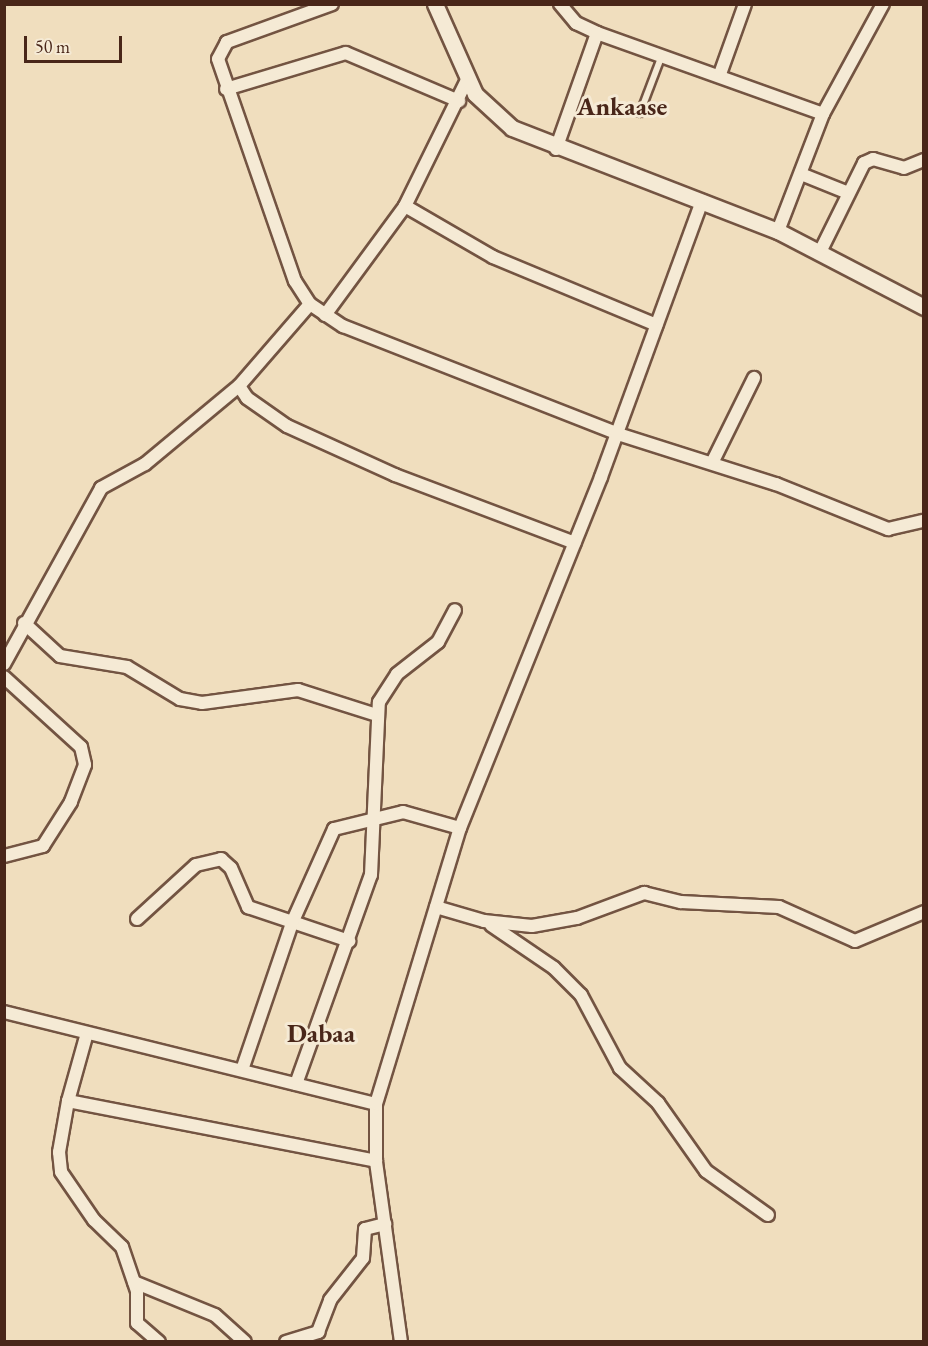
<!DOCTYPE html>
<html>
<head>
<meta charset="utf-8">
<style>
	body { margin:0 }
	#map { position:relative; width:928px; height:1346px; overflow:hidden; background:#f0debe; font-family:"EB Garamond",serif }
	div>[style] { position:absolute }
	.roads { filter:drop-shadow(2px 0 #735442) drop-shadow(-2px 0 #735442) drop-shadow(0 2px #735442) drop-shadow(0 -2px #735442) }
	.service>* { height:6px; margin:-3px; padding:0 3px; transform-origin:3px; border-radius:3px; background:#f5ead5 }
	.minor>* { height:12px; margin:-6px; padding:0 6px; transform-origin:6px; border-radius:6px; background:#f5ead5 }
	.tertiary>* { height:15px; margin:-7.5px; padding:0 7.5px; transform-origin:7.5px; border-radius:7.5px; background:#f5ead5 }
	span { translate:-50% -50%; white-space:nowrap; text-align:center; line-height:1.15; -webkit-text-stroke:6px #f5ead5; paint-order:stroke }
	.quarter-label { font-size:26px; color:#492619; font-weight:700 }
	.frame { position:absolute; inset:0; border:6px solid #492619; pointer-events:none }
	.scale { position:absolute; left:24px; top:36px; width:98px; height:27px; box-sizing:border-box; border:3px solid #492619; border-top:0; padding-left:8px; font-size:18px; line-height:21px; white-space:nowrap; color:#492619; -webkit-text-stroke:4px #f5ead5; paint-order:stroke }
</style>
</head>
<body>
<div id="map">
	<div class="roads">
		<div class="service">
			<div style="left:640px;top:113px;width:62px;rotate:-69.2deg"></div>
		</div>
		<div class="minor">
			<div style="left:332px;top:4px;width:112px;rotate:160.1deg"></div>
			<div style="left:227px;top:42px;width:19px;rotate:118deg"></div>
			<div style="left:218px;top:59px;width:235px;rotate:70.9deg"></div>
			<div style="left:295px;top:281px;width:27px;rotate:57deg"></div>
			<div style="left:310px;top:304px;width:40px;rotate:34deg"></div>
			<div style="left:343px;top:326px;width:295px;rotate:21.4deg"></div>
			<div style="left:618px;top:434px;width:166px;rotate:17.6deg"></div>
			<div style="left:776px;top:484px;width:121px;rotate:21.9deg"></div>
			<div style="left:888px;top:529px;width:37px;rotate:-13deg"></div>
			<div style="left:560px;top:4px;width:25px;rotate:50deg"></div>
			<div style="left:576px;top:23px;width:23px;rotate:25deg"></div>
			<div style="left:597px;top:33px;width:240px;rotate:19.7deg"></div>
			<div style="left:720px;top:74px;width:74px;rotate:-70.3deg"></div>
			<div style="left:226px;top:89px;width:125px;rotate:-16.7deg"></div>
			<div style="left:346px;top:53px;width:123px;rotate:23deg"></div>
			<div style="left:556px;top:149px;width:123px;rotate:-70.5deg"></div>
			<div style="left:801px;top:174px;width:48px;rotate:21.8deg"></div>
			<div style="left:405px;top:206px;width:102px;rotate:30.1deg"></div>
			<div style="left:493px;top:257px;width:177px;rotate:22.6deg"></div>
			<div style="left:778px;top:231px;width:125px;rotate:-69deg"></div>
			<div style="left:823px;top:114px;width:125px;rotate:-61.4deg"></div>
			<div style="left:821px;top:250px;width:97px;rotate:-63.7deg"></div>
			<div style="left:864px;top:163px;width:10px;rotate:-24deg"></div>
			<div style="left:873px;top:159px;width:32px;rotate:16deg"></div>
			<div style="left:904px;top:168px;width:22px;rotate:-22deg"></div>
			<div style="left:310px;top:304px;width:108px;rotate:130.9deg"></div>
			<div style="left:239px;top:386px;width:14px;rotate:56deg"></div>
			<div style="left:247px;top:398px;width:49px;rotate:35deg"></div>
			<div style="left:287px;top:426px;width:119px;rotate:24.4deg"></div>
			<div style="left:395px;top:475px;width:192px;rotate:20.7deg"></div>
			<div style="left:325px;top:315px;width:135px;rotate:-53.7deg"></div>
			<div style="left:405px;top:206px;width:140px;rotate:-63.8deg"></div>
			<div style="left:712px;top:463px;width:95px;rotate:-63.7deg"></div>
			<div style="left:24px;top:623px;width:49px;rotate:42.5deg"></div>
			<div style="left:60px;top:656px;width:68px;rotate:9.3deg"></div>
			<div style="left:127px;top:667px;width:62px;rotate:31.1deg"></div>
			<div style="left:180px;top:699px;width:22px;rotate:10deg"></div>
			<div style="left:202px;top:703px;width:97px;rotate:-7.7deg"></div>
			<div style="left:298px;top:690px;width:83px;rotate:17.6deg"></div>
			<div style="left:4px;top:664px;width:201px;rotate:-61.1deg"></div>
			<div style="left:101px;top:488px;width:50px;rotate:-28.6deg"></div>
			<div style="left:145px;top:464px;width:122px;rotate:-39.7deg"></div>
			<div style="left:4px;top:677px;width:104px;rotate:42.3deg"></div>
			<div style="left:81px;top:747px;width:18px;rotate:77deg"></div>
			<div style="left:85px;top:765px;width:40px;rotate:111deg"></div>
			<div style="left:71px;top:802px;width:52px;rotate:122.5deg"></div>
			<div style="left:43px;top:846px;width:40px;rotate:165.6deg"></div>
			<div style="left:436px;top:907px;width:50px;rotate:16.3deg"></div>
			<div style="left:484px;top:921px;width:48px;rotate:5.9deg"></div>
			<div style="left:532px;top:926px;width:46px;rotate:-10.1deg"></div>
			<div style="left:577px;top:918px;width:72px;rotate:-20.5deg"></div>
			<div style="left:644px;top:893px;width:38px;rotate:14deg"></div>
			<div style="left:681px;top:902px;width:98px;rotate:2.9deg"></div>
			<div style="left:779px;top:907px;width:83px;rotate:24.1deg"></div>
			<div style="left:855px;top:941px;width:75px;rotate:-22.8deg"></div>
			<div style="left:137px;top:919px;width:80px;rotate:-42.5deg"></div>
			<div style="left:196px;top:865px;width:26px;rotate:-13deg"></div>
			<div style="left:221px;top:859px;width:13px;rotate:42deg"></div>
			<div style="left:231px;top:868px;width:43px;rotate:66.4deg"></div>
			<div style="left:248px;top:907px;width:107px;rotate:18.6deg"></div>
			<div style="left:491px;top:925px;width:76px;rotate:34.3deg"></div>
			<div style="left:554px;top:968px;width:38px;rotate:45deg"></div>
			<div style="left:581px;top:995px;width:83px;rotate:61.9deg"></div>
			<div style="left:620px;top:1068px;width:52px;rotate:42.6deg"></div>
			<div style="left:658px;top:1103px;width:83px;rotate:54.8deg"></div>
			<div style="left:706px;top:1171px;width:76px;rotate:35.4deg"></div>
			<div style="left:4px;top:1012px;width:383px;rotate:13.9deg"></div>
			<div style="left:87px;top:1033px;width:71px;rotate:105.6deg"></div>
			<div style="left:68px;top:1101px;width:314px;rotate:11deg"></div>
			<div style="left:242px;top:1070px;width:155px;rotate:-71.2deg"></div>
			<div style="left:292px;top:923px;width:103px;rotate:-65.9deg"></div>
			<div style="left:334px;top:829px;width:71px;rotate:-13.8deg"></div>
			<div style="left:403px;top:812px;width:59px;rotate:15.7deg"></div>
			<div style="left:296px;top:1084px;width:222px;rotate:-70.3deg"></div>
			<div style="left:371px;top:875px;width:173px;rotate:-87.4deg"></div>
			<div style="left:379px;top:702px;width:33px;rotate:-57deg"></div>
			<div style="left:397px;top:674px;width:52px;rotate:-38deg"></div>
			<div style="left:438px;top:642px;width:36px;rotate:-62deg"></div>
			<div style="left:68px;top:1101px;width:52px;rotate:100deg"></div>
			<div style="left:59px;top:1152px;width:20px;rotate:84deg"></div>
			<div style="left:61px;top:1172px;width:58px;rotate:55.5deg"></div>
			<div style="left:94px;top:1220px;width:39px;rotate:44deg"></div>
			<div style="left:122px;top:1247px;width:46px;rotate:71.2deg"></div>
			<div style="left:137px;top:1291px;width:32px;rotate:90deg"></div>
			<div style="left:137px;top:1323px;width:29px;rotate:41deg"></div>
			<div style="left:134px;top:1282px;width:87px;rotate:22.2deg"></div>
			<div style="left:215px;top:1315px;width:40px;rotate:42deg"></div>
			<div style="left:286px;top:1342px;width:34px;rotate:-17deg"></div>
			<div style="left:318px;top:1332px;width:34px;rotate:-69deg"></div>
			<div style="left:330px;top:1300px;width:53px;rotate:-51.8deg"></div>
			<div style="left:363px;top:1258px;width:29px;rotate:-86deg"></div>
			<div style="left:365px;top:1229px;width:21px;rotate:-14deg"></div>
			<div style="left:401px;top:1342px;width:183px;rotate:-97.9deg"></div>
			<div style="left:376px;top:1161px;width:57px;rotate:-90deg"></div>
			<div style="left:376px;top:1104px;width:288px;rotate:-73.1deg"></div>
			<div style="left:460px;top:828px;width:378px;rotate:-68.1deg"></div>
			<div style="left:601px;top:477px;width:294px;rotate:-69.9deg"></div>
		</div>
		<div class="tertiary">
			<div style="left:435px;top:4px;width:98px;rotate:66deg"></div>
			<div style="left:475px;top:94px;width:50px;rotate:42.6deg"></div>
			<div style="left:512px;top:128px;width:285px;rotate:21.2deg"></div>
			<div style="left:778px;top:231px;width:165px;rotate:27.5deg"></div>
		</div>
	</div>
	<div class="quarter-label">
		<span style="left:622px;top:107px">Ankaase</span>
		<span style="left:321px;top:1034px">Dabaa</span>
	</div>
	<div class="frame"></div>
	<div class="scale">50 m</div>
</div>
</body>
</html>
